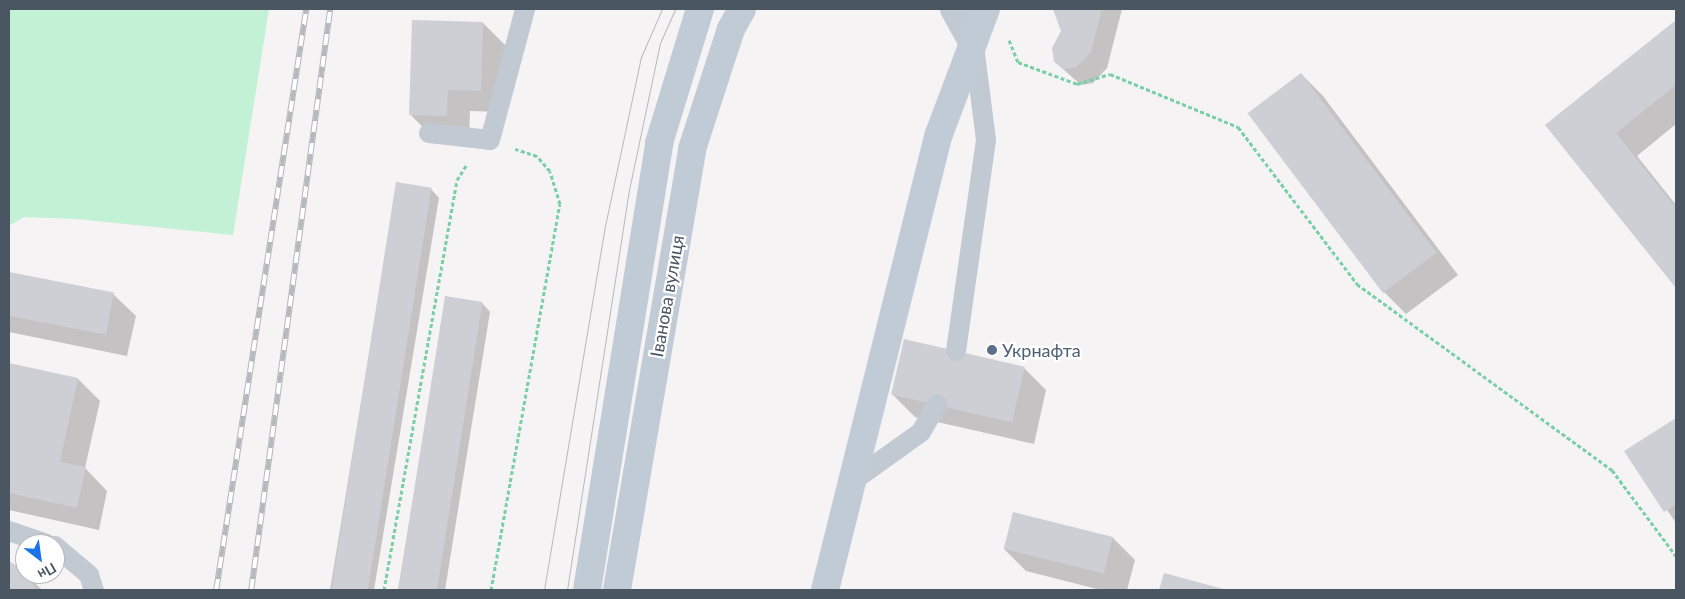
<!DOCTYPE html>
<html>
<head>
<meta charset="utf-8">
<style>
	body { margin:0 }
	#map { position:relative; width:1685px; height:599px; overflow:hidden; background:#f5f3f3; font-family:Lato,sans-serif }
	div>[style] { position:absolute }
	.green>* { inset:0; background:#c3f1d5 }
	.shadow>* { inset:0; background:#0003 }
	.building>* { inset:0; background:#cdcfd5; transform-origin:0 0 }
	.path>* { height:3px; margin-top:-1.5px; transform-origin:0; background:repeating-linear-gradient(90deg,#7ad0a6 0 4px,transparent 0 6.5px) }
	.lane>* { height:20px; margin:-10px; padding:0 10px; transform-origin:10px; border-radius:10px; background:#c1cad2 }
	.street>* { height:28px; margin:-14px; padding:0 14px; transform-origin:14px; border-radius:14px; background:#c1cad2 }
	.secondary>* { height:28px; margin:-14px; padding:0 14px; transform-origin:14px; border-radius:14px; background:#c1cbd6 }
	.tram>* { height:1px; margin:-0.5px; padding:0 0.5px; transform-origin:0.5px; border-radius:0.5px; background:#b5b8bd }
	.rail>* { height:5.5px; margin-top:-2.75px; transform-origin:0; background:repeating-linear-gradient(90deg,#fff 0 11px,#b5b8bd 0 22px); box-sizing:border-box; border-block:1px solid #b5b8bd }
	.dots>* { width:14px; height:14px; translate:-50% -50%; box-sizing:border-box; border:2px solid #fff; border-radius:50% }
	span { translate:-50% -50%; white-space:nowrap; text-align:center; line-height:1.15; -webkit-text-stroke:4.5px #fff; paint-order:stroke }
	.street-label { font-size:18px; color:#4a5661 }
	.service-label { font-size:18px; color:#4e5e75 }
	.left { translate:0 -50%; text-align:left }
	.frame { position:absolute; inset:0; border:10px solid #4a5661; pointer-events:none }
	.north { position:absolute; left:15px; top:534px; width:50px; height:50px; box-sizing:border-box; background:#fff; border:1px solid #b7bbc0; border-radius:50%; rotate:150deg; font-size:14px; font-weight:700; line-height:20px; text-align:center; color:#4a5661 }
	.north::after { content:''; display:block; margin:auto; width:18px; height:22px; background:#1a73e8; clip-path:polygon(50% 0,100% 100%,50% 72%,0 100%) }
</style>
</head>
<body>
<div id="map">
	<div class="green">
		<div style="clip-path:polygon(9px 9px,269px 9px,233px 235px,77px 219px,24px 217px,9px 226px)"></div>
	</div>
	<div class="shadow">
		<div style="clip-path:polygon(1056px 9px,1122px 9px,1107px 68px,1093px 83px,1081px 85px,1055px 62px,1063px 31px)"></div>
		<div style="clip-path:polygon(1676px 22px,1676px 124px,1637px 156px,1676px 205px,1676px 286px,1547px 125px)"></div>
		<div style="clip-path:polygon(483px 23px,505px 45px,502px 112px,470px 111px,469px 138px,432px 137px,410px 114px)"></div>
		<div style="clip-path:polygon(1301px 74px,1323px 96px,1458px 275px,1406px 314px,1384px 292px,1249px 113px)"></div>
		<div style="clip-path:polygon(397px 184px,431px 189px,439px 198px,374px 590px,330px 590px)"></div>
		<div style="clip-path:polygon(9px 273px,113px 294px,136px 316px,127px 356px,9px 332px)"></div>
		<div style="clip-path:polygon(446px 297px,482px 303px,490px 312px,445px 590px,398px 590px)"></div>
		<div style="clip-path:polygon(9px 364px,78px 379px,100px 401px,85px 468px,107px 491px,99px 530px,9px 510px)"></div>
		<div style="clip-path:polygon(1024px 368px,1046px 390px,1034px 444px,915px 417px,893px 395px)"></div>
		<div style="clip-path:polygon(1676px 419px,1676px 523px,1626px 451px)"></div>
		<div style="clip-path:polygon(1014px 513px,1113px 538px,1135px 560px,1127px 590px,1101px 590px,1026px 571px,1004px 549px)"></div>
		<div style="clip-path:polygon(9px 562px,17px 566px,42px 590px,9px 590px)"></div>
		<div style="clip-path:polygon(1165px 574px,1225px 590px,1160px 590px)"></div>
	</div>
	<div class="building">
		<div style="clip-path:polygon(1053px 9px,1102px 9px,1091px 52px,1077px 67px,1064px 69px,1054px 62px,1052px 48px,1061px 31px)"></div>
		<div style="clip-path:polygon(412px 20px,483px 22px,481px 91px,448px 90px,447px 116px,409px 115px)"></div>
		<div style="clip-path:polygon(1676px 20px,1676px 85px,1616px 133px,1676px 208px,1676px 288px,1545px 125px)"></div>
		<div style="left:1301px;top:73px;width:225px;height:67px;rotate:53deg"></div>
		<div style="left:396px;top:182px;width:36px;height:414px;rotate:9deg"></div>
		<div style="left:9px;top:272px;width:107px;height:43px;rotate:11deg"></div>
		<div style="left:445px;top:296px;width:38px;height:298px;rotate:9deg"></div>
		<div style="left:904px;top:339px;width:124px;height:57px;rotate:13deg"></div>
		<div style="clip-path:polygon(9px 363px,78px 378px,60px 462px,86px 467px,77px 508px,9px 493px)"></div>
		<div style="clip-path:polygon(1676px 418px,1676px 504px,1664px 512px,1624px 451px)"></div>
		<div style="left:1013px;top:512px;width:103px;height:38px;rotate:14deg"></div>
		<div style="clip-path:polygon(9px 561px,28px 574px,36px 590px,9px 590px)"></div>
		<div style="clip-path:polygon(1164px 573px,1227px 590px,1159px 590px)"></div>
	</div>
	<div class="path">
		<div style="left:1009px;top:40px;width:24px;rotate:68deg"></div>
		<div style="left:1018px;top:62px;width:63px;rotate:20.4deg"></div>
		<div style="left:1077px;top:84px;width:34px;rotate:-17deg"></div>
		<div style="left:1110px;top:74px;width:139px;rotate:22.5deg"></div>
		<div style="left:1238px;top:127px;width:197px;rotate:52.8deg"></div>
		<div style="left:1357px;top:284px;width:316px;rotate:36.1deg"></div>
		<div style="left:1612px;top:470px;width:107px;rotate:53.3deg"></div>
		<div style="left:384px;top:590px;width:416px;rotate:-79.9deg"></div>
		<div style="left:457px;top:180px;width:19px;rotate:-58deg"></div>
		<div style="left:491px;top:590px;width:392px;rotate:-79.9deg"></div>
		<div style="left:560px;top:204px;width:34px;rotate:-107deg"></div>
		<div style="left:550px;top:171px;width:20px;rotate:-131deg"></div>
		<div style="left:537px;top:156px;width:23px;rotate:-162deg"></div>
	</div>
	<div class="lane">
		<div style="left:429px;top:133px;width:61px;rotate:6.5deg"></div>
		<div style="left:490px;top:140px;width:136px;rotate:-75deg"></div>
		<div style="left:956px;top:351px;width:213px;rotate:-81.9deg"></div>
		<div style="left:986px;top:140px;width:95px;rotate:-97.3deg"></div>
		<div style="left:854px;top:480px;width:82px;rotate:-35.6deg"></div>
		<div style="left:921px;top:432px;width:32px;rotate:-60deg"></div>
		<div style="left:9px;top:531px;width:40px;rotate:18.9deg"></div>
		<div style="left:55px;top:546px;width:45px;rotate:40.5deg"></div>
		<div style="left:89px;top:575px;width:16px;rotate:72deg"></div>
	</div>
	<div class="street">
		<div style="left:954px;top:9px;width:39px;rotate:61deg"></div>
	</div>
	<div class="secondary">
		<div style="left:587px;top:590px;width:453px;rotate:-80.8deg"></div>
		<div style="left:659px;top:143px;width:140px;rotate:-73deg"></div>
		<div style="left:617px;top:590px;width:447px;rotate:-80.3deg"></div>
		<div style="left:692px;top:149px;width:126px;rotate:-72deg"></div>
		<div style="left:731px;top:29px;width:23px;rotate:-61deg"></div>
		<div style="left:825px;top:590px;width:470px;rotate:-76deg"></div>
		<div style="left:939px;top:134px;width:134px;rotate:-69.4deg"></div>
	</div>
	<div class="tram">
		<div style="left:544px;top:590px;width:369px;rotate:-80.5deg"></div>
		<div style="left:605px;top:226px;width:173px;rotate:-78deg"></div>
		<div style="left:641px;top:57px;width:52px;rotate:-66.4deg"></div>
		<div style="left:567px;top:590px;width:405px;rotate:-81.2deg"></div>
		<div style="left:629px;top:190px;width:150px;rotate:-78.1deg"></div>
		<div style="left:660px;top:43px;width:37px;rotate:-66deg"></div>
	</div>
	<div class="rail">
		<div style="left:216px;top:590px;width:588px;rotate:-81.19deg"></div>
		<div style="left:251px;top:590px;width:586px;rotate:-82.26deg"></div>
	</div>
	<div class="dots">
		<div style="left:992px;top:350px;background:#5c6f8a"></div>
	</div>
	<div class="street-label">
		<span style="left:667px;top:296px;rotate:-80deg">Іванова вулиця</span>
	</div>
	<div class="service-label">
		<span class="left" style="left:1002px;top:350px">Укрнафта</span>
	</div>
	<div class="frame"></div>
	<div class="north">Пн</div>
</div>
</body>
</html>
